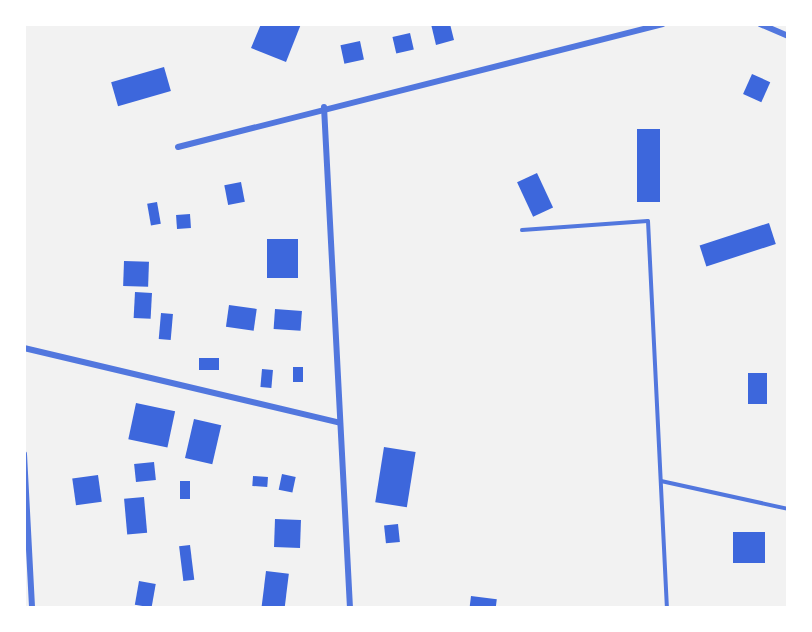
<!DOCTYPE html>
<html>
<head>
<meta charset="utf-8">
<style>
	body { margin:0 }
	#map { position:relative; width:812px; height:632px; overflow:hidden; background:#f2f2f2; font-family:"Source Sans 3",sans-serif }
	div>[style] { position:absolute }
	.building>* { inset:0; background:#3d67dc; transform-origin:0 0 }
	.service>* { height:4px; margin:-2px; padding:0 2px; transform-origin:2px; border-radius:2px; background:#5277de }
	.minor>* { height:6px; margin:-3px; padding:0 3px; transform-origin:3px; border-radius:3px; background:#5277de }
	span { translate:-50% -50%; white-space:nowrap; text-align:center; line-height:1.15; -webkit-text-stroke:6px #fff; paint-order:stroke }
	.frame { position:absolute; inset:0; border:26px solid #fff; pointer-events:none }
</style>
</head>
<body>
<div id="map">
	<div class="building">
		<div style="clip-path:polygon(261px 24px,301px 24px,286px 62px,251px 48px)"></div>
		<div style="clip-path:polygon(431px 24px,450px 24px,454px 40px,436px 45px)"></div>
		<div style="left:410px;top:33px;width:17px;height:18px;rotate:77deg"></div>
		<div style="left:360px;top:41px;width:19px;height:20px;rotate:78deg"></div>
		<div style="left:164px;top:67px;width:25px;height:55px;rotate:74deg"></div>
		<div style="left:752px;top:74px;width:20px;height:22px;rotate:24deg"></div>
		<div style="left:637px;top:129px;width:23px;height:73px"></div>
		<div style="left:537px;top:173px;width:38px;height:22px;rotate:65deg"></div>
		<div style="left:241px;top:182px;width:20px;height:17px;rotate:79deg"></div>
		<div style="left:157px;top:202px;width:22px;height:10px;rotate:80deg"></div>
		<div style="left:190px;top:214px;width:14px;height:14px;rotate:86deg"></div>
		<div style="left:769px;top:223px;width:22px;height:73px;rotate:72deg"></div>
		<div style="left:267px;top:239px;width:31px;height:39px"></div>
		<div style="left:124px;top:261px;width:25px;height:25px;rotate:2deg"></div>
		<div style="left:135px;top:292px;width:17px;height:26px;rotate:3deg"></div>
		<div style="left:229px;top:305px;width:28px;height:22px;rotate:8deg"></div>
		<div style="left:275px;top:309px;width:27px;height:20px;rotate:4deg"></div>
		<div style="left:161px;top:313px;width:12px;height:26px;rotate:5deg"></div>
		<div style="left:199px;top:358px;width:20px;height:12px"></div>
		<div style="left:293px;top:367px;width:10px;height:15px"></div>
		<div style="left:262px;top:369px;width:11px;height:18px;rotate:5deg"></div>
		<div style="left:748px;top:373px;width:19px;height:31px"></div>
		<div style="left:136px;top:403px;width:40px;height:37px;rotate:12deg"></div>
		<div style="left:194px;top:419px;width:28px;height:40px;rotate:13deg"></div>
		<div style="left:384px;top:447px;width:32px;height:56px;rotate:9deg"></div>
		<div style="left:154px;top:462px;width:18px;height:20px;rotate:84deg"></div>
		<div style="left:282px;top:474px;width:14px;height:16px;rotate:12deg"></div>
		<div style="left:98px;top:475px;width:27px;height:26px;rotate:82deg"></div>
		<div style="left:253px;top:476px;width:15px;height:10px;rotate:4deg"></div>
		<div style="left:180px;top:481px;width:10px;height:18px"></div>
		<div style="left:144px;top:497px;width:36px;height:20px;rotate:85deg"></div>
		<div style="left:275px;top:519px;width:26px;height:28px;rotate:2deg"></div>
		<div style="left:398px;top:524px;width:18px;height:14px;rotate:84deg"></div>
		<div style="left:733px;top:532px;width:32px;height:31px"></div>
		<div style="left:190px;top:545px;width:35px;height:11px;rotate:83deg"></div>
		<div style="left:266px;top:571px;width:23px;height:36px;rotate:7deg"></div>
		<div style="left:139px;top:581px;width:17px;height:24px;rotate:10deg"></div>
		<div style="left:471px;top:596px;width:26px;height:10px;rotate:7deg"></div>
	</div>
	<div class="service">
		<div style="left:522px;top:230px;width:126px;rotate:-4.1deg"></div>
		<div style="left:648px;top:221px;width:387px;rotate:87.2deg"></div>
		<div style="left:661px;top:481px;width:130px;rotate:12.4deg"></div>
	</div>
	<div class="minor">
		<div style="left:760px;top:24px;width:30px;rotate:23deg"></div>
		<div style="left:324px;top:107px;width:502px;rotate:87.03deg"></div>
		<div style="left:178px;top:147px;width:500px;rotate:-14.23deg"></div>
		<div style="left:24px;top:348px;width:323px;rotate:13.3deg"></div>
		<div style="left:24px;top:454px;width:154px;rotate:87deg"></div>
	</div>
	<div class="frame"></div>
</div>
</body>
</html>
